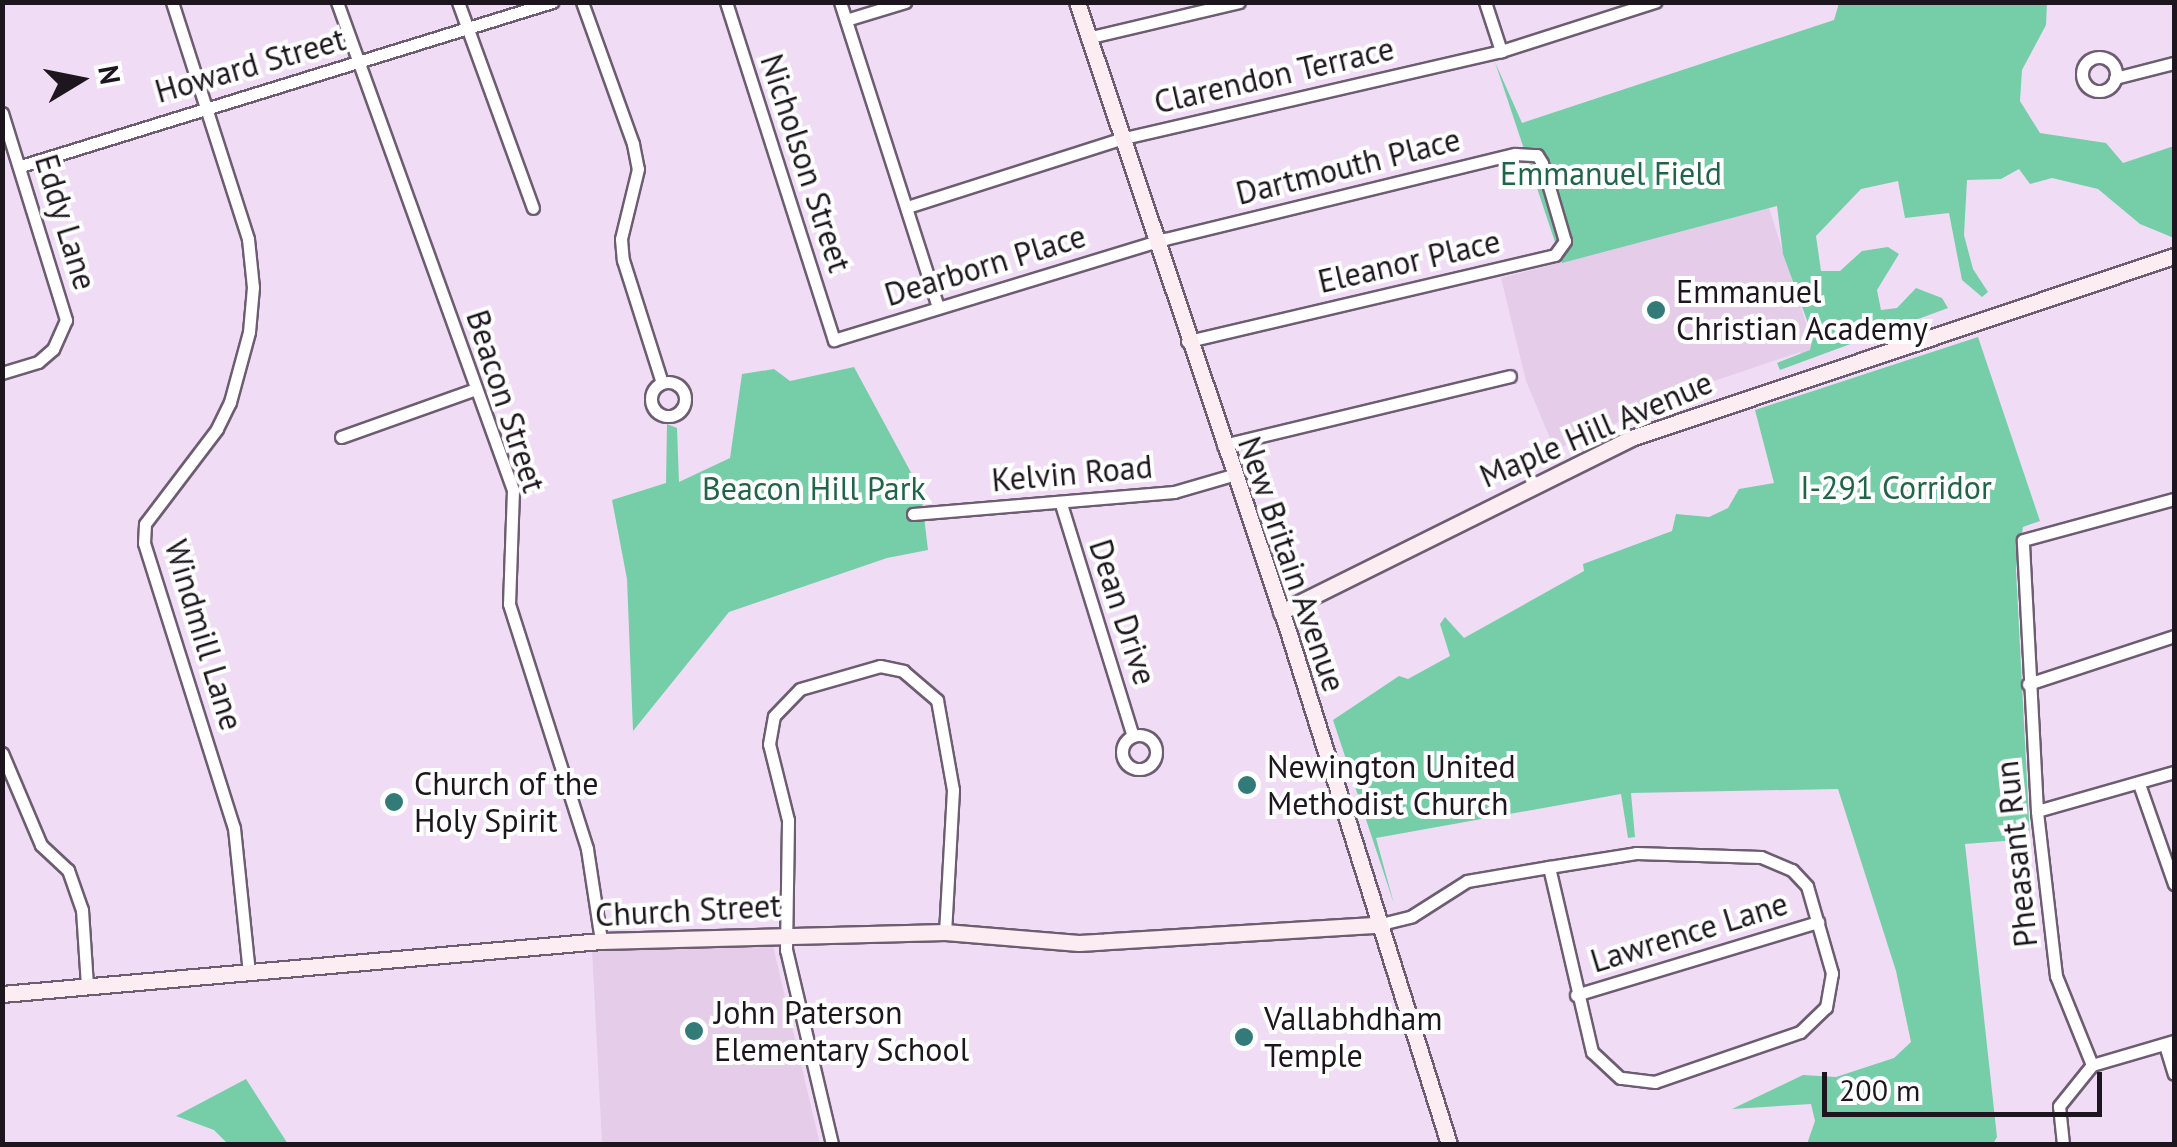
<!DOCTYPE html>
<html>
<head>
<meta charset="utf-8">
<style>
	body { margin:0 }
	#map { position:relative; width:2177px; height:1147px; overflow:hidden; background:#f0ddf5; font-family:"PT Sans",sans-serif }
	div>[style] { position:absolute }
	.built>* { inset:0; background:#e5cdea }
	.green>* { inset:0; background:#75cea8 }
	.roads { filter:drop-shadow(2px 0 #6d5d71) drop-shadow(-2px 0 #6d5d71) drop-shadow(0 2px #6d5d71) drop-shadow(0 -2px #6d5d71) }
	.street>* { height:11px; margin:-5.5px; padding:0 5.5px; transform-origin:5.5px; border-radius:5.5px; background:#fff }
	.street>.ring { margin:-5.5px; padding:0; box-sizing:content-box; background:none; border:11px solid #fff; border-radius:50% }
	.secondary>* { height:15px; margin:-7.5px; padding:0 7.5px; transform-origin:7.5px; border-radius:7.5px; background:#fbedf1 }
	.dots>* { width:28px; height:28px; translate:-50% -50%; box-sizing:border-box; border:5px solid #fff; border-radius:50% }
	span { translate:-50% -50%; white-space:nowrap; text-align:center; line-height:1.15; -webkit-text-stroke:8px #fff; paint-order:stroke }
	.street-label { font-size:32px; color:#1d161e }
	.park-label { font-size:32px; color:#20644a }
	.poi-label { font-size:32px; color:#1d161e }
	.left { translate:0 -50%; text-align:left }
	.frame { position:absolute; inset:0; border:5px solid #1d161e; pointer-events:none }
	.north { position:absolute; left:30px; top:30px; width:100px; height:100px; -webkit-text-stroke:8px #fff; paint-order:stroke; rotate:80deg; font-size:28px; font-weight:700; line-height:40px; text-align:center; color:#1d161e }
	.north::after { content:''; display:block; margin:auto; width:35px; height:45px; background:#1d161e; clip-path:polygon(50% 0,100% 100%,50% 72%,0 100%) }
	.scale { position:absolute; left:1822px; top:1072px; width:280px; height:45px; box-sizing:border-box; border:5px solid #1d161e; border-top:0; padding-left:12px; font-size:30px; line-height:35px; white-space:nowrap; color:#1d161e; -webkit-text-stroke:8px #fff; paint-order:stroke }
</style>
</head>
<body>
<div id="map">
	<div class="built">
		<div style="clip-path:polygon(1769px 208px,1816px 354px,1803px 358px,1800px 352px,1705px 384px,1555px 450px,1526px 381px,1501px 278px)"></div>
		<div style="clip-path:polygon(766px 942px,773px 946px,820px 1144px,602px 1144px,592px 950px)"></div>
	</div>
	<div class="green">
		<div style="clip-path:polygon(1839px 3px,2047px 3px,2046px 25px,2022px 70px,2020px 101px,2040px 133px,2106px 143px,2123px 163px,2174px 146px,2174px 238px,2140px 224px,2098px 189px,2052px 178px,2030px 184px,2019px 169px,2001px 179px,1967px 180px,1964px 235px,1973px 269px,1988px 292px,1982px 297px,1962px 280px,1949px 213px,1905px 218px,1898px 181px,1861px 189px,1816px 236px,1821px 271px,1840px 271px,1862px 251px,1888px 247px,1899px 254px,1877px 290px,1881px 310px,1897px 308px,1916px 288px,1942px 298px,1948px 308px,1780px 370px,1777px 363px,1810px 350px,1813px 337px,1783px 254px,1777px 206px,1562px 263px,1495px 62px,1522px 123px,1834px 20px)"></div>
		<div style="clip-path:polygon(1978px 337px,2040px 521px,2023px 527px,2016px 570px,2030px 839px,1965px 844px,1997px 1137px,1993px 1144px,1807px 1144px,1815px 1121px,1811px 1104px,1732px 1109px,1803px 1075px,1836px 1077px,1894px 1058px,1911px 1042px,1896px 971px,1838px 789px,1631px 793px,1635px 837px,1628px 838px,1621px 794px,1376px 838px,1394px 904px,1333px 720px,1399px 676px,1408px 679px,1450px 656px,1440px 624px,1445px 617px,1464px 638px,1584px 571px,1583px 564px,1672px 531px,1676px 514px,1709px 517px,1728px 508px,1739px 489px,1774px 483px,1755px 410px)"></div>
		<div style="clip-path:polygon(854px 367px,921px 491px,928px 550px,887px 558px,729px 612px,633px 731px,627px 579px,612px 500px,666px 483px,667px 424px,677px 428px,679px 482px,730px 458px,742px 374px,774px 369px,790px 381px)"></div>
		<div style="clip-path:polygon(246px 1079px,288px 1144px,228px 1144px,214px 1130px,176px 1116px)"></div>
	</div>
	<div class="roads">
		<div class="street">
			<div style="left:172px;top:2px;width:249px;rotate:72.2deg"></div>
			<div style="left:248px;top:239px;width:48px;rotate:84.1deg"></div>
			<div style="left:253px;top:287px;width:45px;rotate:95.1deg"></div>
			<div style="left:249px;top:332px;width:73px;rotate:105.2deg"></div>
			<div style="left:230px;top:402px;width:30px;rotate:116deg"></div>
			<div style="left:217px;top:429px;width:119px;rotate:127.2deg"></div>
			<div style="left:145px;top:524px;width:19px;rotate:93deg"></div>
			<div style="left:144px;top:543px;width:299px;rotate:72.5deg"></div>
			<div style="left:234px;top:828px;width:146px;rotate:84.1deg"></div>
			<div style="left:337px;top:2px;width:519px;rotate:70.17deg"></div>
			<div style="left:513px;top:490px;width:114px;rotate:92deg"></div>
			<div style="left:509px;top:604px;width:257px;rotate:72.3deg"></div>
			<div style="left:587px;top:849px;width:93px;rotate:81.3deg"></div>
			<div style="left:458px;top:2px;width:219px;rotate:70deg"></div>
			<div style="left:582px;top:2px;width:151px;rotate:70.2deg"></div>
			<div style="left:633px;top:144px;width:25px;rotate:79deg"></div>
			<div style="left:638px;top:169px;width:72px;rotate:103.7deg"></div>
			<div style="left:621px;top:239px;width:21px;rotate:85deg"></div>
			<div style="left:623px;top:260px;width:129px;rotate:72.4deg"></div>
			<div style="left:726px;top:2px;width:355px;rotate:72.3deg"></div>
			<div style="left:834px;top:340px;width:346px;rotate:-17deg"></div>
			<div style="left:1165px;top:239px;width:360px;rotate:-13.7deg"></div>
			<div style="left:1515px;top:154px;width:22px;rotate:3deg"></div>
			<div style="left:1537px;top:155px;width:9px;rotate:58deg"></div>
			<div style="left:1542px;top:163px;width:81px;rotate:73.6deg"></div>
			<div style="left:1565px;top:241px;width:17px;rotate:126deg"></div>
			<div style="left:1555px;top:255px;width:378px;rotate:166.8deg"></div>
			<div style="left:840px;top:2px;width:321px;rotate:72.2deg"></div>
			<div style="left:1485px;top:2px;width:52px;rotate:71.9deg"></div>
			<div style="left:846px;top:20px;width:62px;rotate:-17deg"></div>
			<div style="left:1087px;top:38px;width:156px;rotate:-13.3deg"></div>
			<div class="ring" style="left:2082px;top:57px;width:23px;height:23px"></div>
			<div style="left:2115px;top:78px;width:61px;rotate:-14.3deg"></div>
			<div style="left:2px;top:113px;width:217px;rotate:72.8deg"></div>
			<div style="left:66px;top:320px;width:32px;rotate:114deg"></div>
			<div style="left:53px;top:349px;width:20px;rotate:139deg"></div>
			<div style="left:38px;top:362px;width:38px;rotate:163deg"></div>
			<div style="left:21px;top:166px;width:556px;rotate:-17.16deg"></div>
			<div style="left:907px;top:207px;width:224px;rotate:-17.7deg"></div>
			<div style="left:1120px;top:139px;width:391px;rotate:-13deg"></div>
			<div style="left:1501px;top:51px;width:162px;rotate:-17.7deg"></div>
			<div class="ring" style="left:651px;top:382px;width:23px;height:23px"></div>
			<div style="left:341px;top:437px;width:143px;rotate:-19.6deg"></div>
			<div style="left:1223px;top:445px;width:295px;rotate:-13.5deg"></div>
			<div style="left:1061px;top:504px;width:243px;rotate:72.8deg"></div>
			<div style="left:913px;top:514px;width:262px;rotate:-4.8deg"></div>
			<div style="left:1174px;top:492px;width:61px;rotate:-16.1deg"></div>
			<div style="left:2028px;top:684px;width:154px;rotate:-18.2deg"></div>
			<div class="ring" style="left:1122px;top:735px;width:23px;height:23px"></div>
			<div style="left:2px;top:753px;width:100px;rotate:67deg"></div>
			<div style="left:41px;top:845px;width:37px;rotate:43deg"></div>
			<div style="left:68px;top:870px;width:42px;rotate:70.7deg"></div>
			<div style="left:82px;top:910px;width:75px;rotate:86.2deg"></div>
			<div style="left:2139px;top:784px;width:106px;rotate:70.7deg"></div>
			<div style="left:2037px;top:811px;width:142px;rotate:-15.9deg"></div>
			<div style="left:1377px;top:925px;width:36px;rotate:-14deg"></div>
			<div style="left:1412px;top:916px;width:65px;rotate:-32.5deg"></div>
			<div style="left:1467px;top:881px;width:83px;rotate:-9.7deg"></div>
			<div style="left:1549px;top:867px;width:88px;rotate:-9.1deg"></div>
			<div style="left:1636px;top:853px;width:125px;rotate:1.8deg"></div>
			<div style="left:1761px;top:857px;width:34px;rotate:23deg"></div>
			<div style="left:1792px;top:870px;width:22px;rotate:47deg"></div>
			<div style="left:1807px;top:886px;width:91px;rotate:74deg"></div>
			<div style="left:1832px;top:973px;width:35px;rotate:100deg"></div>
			<div style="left:1826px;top:1007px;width:36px;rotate:136deg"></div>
			<div style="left:1800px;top:1032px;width:153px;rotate:161deg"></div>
			<div style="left:1655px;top:1082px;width:35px;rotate:-173deg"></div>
			<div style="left:1620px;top:1078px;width:38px;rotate:-137deg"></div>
			<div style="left:1592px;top:1052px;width:190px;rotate:-103.1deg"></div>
			<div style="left:1576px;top:995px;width:253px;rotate:-16.8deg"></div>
			<div style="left:2165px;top:1045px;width:30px;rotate:73deg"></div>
			<div style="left:2092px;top:1065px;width:96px;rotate:-112deg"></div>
			<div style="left:2056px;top:976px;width:166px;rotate:-96.6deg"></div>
			<div style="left:2037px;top:811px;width:271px;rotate:-93deg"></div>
			<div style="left:2023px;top:540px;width:156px;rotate:-15.2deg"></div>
			<div style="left:2092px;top:1065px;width:85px;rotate:-16.3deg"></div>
			<div style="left:832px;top:1144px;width:199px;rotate:-103.3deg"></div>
			<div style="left:786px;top:950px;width:130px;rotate:-89.1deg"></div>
			<div style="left:788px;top:820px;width:78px;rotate:-104deg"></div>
			<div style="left:769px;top:744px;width:28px;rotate:-80deg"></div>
			<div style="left:774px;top:716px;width:37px;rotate:-46deg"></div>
			<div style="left:800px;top:689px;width:83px;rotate:-16deg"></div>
			<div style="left:880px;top:666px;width:24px;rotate:12deg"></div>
			<div style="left:903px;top:671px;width:45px;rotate:40.5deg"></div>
			<div style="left:937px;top:700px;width:91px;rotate:79.9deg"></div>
			<div style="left:953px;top:790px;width:142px;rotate:93.2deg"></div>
			<div style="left:2063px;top:1144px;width:38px;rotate:-96deg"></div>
			<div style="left:2059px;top:1106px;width:53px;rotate:-51.2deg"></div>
		</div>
		<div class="secondary">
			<div style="left:1077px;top:2px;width:663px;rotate:71.46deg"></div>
			<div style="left:1288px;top:631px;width:538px;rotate:72.58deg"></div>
			<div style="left:1281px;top:612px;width:391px;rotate:-26.4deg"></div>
			<div style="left:1631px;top:438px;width:573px;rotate:-18.53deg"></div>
			<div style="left:2px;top:994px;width:601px;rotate:-5.06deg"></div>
			<div style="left:601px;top:941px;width:344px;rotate:-1.5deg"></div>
			<div style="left:945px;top:932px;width:134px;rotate:4.7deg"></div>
			<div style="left:1079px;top:943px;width:299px;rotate:-3.5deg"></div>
		</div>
	</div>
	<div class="dots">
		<div style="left:1656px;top:310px;background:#337b78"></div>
		<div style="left:1247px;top:785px;background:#337b78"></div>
		<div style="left:394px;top:802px;background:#337b78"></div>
		<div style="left:694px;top:1031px;background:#337b78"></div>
		<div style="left:1244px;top:1037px;background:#337b78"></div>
	</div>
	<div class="street-label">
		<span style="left:250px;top:65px;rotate:-16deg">Howard Street</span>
		<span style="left:1274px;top:75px;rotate:-13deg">Clarendon Terrace</span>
		<span style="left:806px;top:163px;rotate:72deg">Nicholson Street</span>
		<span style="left:1348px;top:166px;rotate:-14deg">Dartmouth Place</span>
		<span style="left:66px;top:222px;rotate:73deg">Eddy Lane</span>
		<span style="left:1409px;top:261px;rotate:-13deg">Eleanor Place</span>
		<span style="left:985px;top:265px;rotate:-17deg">Dearborn Place</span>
		<span style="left:506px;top:401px;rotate:72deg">Beacon Street</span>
		<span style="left:1596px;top:429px;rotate:-23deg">Maple Hill Avenue</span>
		<span style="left:1072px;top:473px;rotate:-5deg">Kelvin Road</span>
		<span style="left:1292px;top:564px;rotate:71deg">New Britain Avenue</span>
		<span style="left:1123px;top:612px;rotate:72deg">Dean Drive</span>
		<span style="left:204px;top:635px;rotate:73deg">Windmill Lane</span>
		<span style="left:2016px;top:854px;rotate:-96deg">Pheasant Run</span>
		<span style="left:688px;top:910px;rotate:-3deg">Church Street</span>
		<span style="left:1689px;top:932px;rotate:-17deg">Lawrence Lane</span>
	</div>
	<div class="park-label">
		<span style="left:1611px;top:173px">Emmanuel Field</span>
		<span style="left:1896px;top:487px">I-291 Corridor</span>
		<span style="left:814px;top:488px">Beacon Hill Park</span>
	</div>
	<div class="poi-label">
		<span class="left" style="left:1676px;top:310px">Emmanuel<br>Christian Academy</span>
		<span class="left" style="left:1267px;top:785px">Newington United<br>Methodist Church</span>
		<span class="left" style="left:414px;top:802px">Church of the<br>Holy Spirit</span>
		<span class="left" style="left:714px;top:1031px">John Paterson<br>Elementary School</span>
		<span class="left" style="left:1264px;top:1037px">Vallabhdham<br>Temple</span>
	</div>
	<div class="frame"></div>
	<div class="north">N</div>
	<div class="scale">200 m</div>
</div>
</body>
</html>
